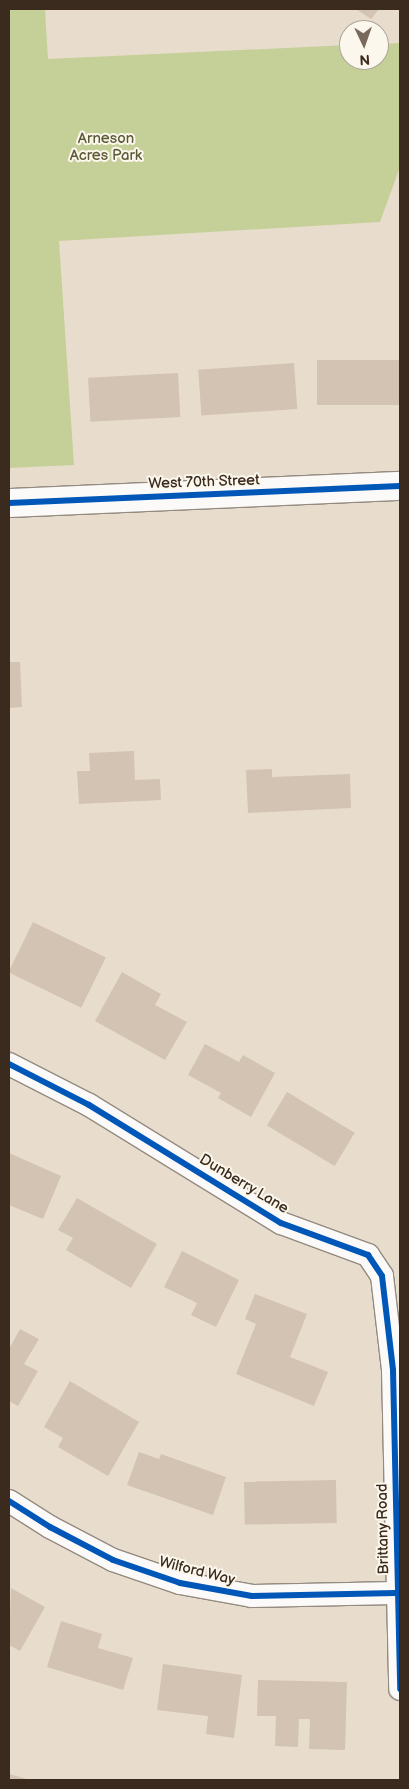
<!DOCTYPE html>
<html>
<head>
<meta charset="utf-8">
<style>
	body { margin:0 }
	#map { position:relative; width:409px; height:1789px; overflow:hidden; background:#e8ddcd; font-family:"Balsamiq Sans",sans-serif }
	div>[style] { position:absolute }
	.green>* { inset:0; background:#c5d099 }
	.building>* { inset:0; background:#d2c3b2; transform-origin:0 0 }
	.roads { filter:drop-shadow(1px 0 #938a80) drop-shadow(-1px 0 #938a80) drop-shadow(0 1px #938a80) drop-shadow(0 -1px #938a80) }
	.minor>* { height:22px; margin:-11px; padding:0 11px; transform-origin:11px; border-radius:11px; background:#fcfaf8 }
	.tertiary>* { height:28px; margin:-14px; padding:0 14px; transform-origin:14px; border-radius:14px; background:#fcfaf8 }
	.cycleway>* { height:6px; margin:-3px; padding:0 3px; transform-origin:3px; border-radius:3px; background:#0057b8 }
	span { translate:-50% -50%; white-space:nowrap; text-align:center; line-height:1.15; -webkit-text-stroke:4px #fbf7ec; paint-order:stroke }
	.park-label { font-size:15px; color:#5c5936 }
	.street-label { font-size:15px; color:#3b2a1e }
	.frame { position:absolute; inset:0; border:10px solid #3b2a1e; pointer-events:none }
	.north { position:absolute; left:339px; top:20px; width:50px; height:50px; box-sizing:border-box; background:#fbf7ec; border:1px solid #aea59a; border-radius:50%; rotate:177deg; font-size:14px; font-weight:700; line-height:20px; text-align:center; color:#3b2a1e }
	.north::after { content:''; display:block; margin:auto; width:18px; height:22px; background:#78695b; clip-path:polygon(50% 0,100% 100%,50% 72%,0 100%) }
</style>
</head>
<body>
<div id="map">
	<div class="green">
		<div style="clip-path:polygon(9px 9px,45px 9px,48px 59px,349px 45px,349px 60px,379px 60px,379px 44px,400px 43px,400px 167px,380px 222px,59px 241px,74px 465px,9px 468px)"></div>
	</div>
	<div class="building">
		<div style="clip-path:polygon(356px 9px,379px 9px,371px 19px)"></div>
		<div style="left:400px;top:360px;width:45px;height:83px;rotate:90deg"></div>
		<div style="left:294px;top:363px;width:46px;height:96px;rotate:86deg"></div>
		<div style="left:178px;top:373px;width:44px;height:90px;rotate:87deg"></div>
		<div style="clip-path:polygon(9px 662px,20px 662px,22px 707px,9px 708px)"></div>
		<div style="clip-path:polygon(134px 751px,135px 780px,160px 779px,161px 800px,79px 804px,77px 771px,90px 771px,89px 753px)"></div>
		<div style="clip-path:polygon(272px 769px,272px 777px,350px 774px,351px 808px,248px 813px,246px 770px)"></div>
		<div style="left:33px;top:922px;width:81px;height:56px;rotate:26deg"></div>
		<div style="clip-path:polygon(122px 972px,161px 994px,155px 1005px,187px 1022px,165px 1060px,95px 1021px)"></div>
		<div style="clip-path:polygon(205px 1044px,239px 1062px,243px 1055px,275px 1073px,251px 1117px,218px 1098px,221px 1093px,188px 1075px)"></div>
		<div style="left:287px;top:1092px;width:79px;height:39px;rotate:31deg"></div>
		<div style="clip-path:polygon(9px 1153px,61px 1176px,43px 1219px,9px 1205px)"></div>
		<div style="clip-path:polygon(77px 1198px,157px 1244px,131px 1288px,66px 1250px,73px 1238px,58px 1230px)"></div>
		<div style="clip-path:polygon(182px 1251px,239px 1280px,216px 1327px,191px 1315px,197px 1303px,164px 1287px)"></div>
		<div style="clip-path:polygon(255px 1294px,307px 1314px,290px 1357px,328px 1372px,314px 1406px,236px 1374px,256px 1324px,245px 1319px)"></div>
		<div style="clip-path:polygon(20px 1329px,39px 1339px,24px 1364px,38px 1371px,18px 1406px,9px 1401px,9px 1349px)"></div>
		<div style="clip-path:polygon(70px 1381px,139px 1422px,108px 1476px,58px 1447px,63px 1438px,44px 1427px)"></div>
		<div style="clip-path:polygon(139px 1452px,159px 1459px,161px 1454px,226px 1477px,213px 1515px,127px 1485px)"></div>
		<div style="left:336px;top:1480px;width:43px;height:92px;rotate:89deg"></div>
		<div style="clip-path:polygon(11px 1588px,45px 1607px,20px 1651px,9px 1645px)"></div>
		<div style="clip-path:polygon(61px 1621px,102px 1634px,98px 1648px,133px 1658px,123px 1690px,47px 1667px)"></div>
		<div style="clip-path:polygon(163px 1664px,242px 1675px,234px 1738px,206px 1734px,208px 1716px,157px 1710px)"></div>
		<div style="clip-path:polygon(258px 1680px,347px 1682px,345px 1750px,309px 1749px,310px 1719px,299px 1719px,298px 1747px,275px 1746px,276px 1716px,257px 1716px)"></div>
		<div style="clip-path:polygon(9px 1774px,30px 1780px,9px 1780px)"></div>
	</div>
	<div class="roads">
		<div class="minor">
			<div style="left:9px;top:1064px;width:90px;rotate:27.1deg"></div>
			<div style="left:89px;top:1105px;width:225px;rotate:31.6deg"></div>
			<div style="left:281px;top:1223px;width:93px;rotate:20.2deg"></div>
			<div style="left:368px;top:1255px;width:25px;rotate:56deg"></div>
			<div style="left:382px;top:1276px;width:95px;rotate:83.3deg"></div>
			<div style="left:393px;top:1370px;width:319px;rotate:88.7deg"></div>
			<div style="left:9px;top:1501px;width:49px;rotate:32.4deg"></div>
			<div style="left:50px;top:1527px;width:71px;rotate:27.6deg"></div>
			<div style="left:113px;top:1560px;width:71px;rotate:18.9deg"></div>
			<div style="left:180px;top:1583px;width:73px;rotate:10.2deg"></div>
			<div style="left:252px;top:1596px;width:144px;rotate:-1.2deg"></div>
		</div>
		<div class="tertiary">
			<div style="left:9px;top:503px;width:391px;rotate:-2.5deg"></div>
		</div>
	</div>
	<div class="cycleway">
		<div style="left:9px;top:503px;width:391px;rotate:-2.5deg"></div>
		<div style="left:9px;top:1064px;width:90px;rotate:27.1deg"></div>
		<div style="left:89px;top:1105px;width:225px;rotate:31.6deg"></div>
		<div style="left:281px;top:1223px;width:93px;rotate:20.2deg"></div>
		<div style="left:368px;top:1255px;width:25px;rotate:56deg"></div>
		<div style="left:382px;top:1276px;width:95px;rotate:83.3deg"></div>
		<div style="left:393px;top:1370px;width:319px;rotate:88.7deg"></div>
		<div style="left:9px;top:1501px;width:49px;rotate:32.4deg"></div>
		<div style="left:50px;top:1527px;width:71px;rotate:27.6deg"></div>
		<div style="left:113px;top:1560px;width:71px;rotate:18.9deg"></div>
		<div style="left:180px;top:1583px;width:73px;rotate:10.2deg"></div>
		<div style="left:252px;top:1596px;width:144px;rotate:-1.2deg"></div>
	</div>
	<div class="park-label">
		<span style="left:106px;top:147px">Arneson<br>Acres Park</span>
	</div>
	<div class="street-label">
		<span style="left:204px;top:482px;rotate:-2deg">West 70th Street</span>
		<span style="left:244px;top:1184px;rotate:31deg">Dunberry Lane</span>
		<span style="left:383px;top:1529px;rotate:-91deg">Brittany Road</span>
		<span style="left:197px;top:1571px;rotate:14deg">Wilford Way</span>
	</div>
	<div class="frame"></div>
	<div class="north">N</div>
</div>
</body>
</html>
